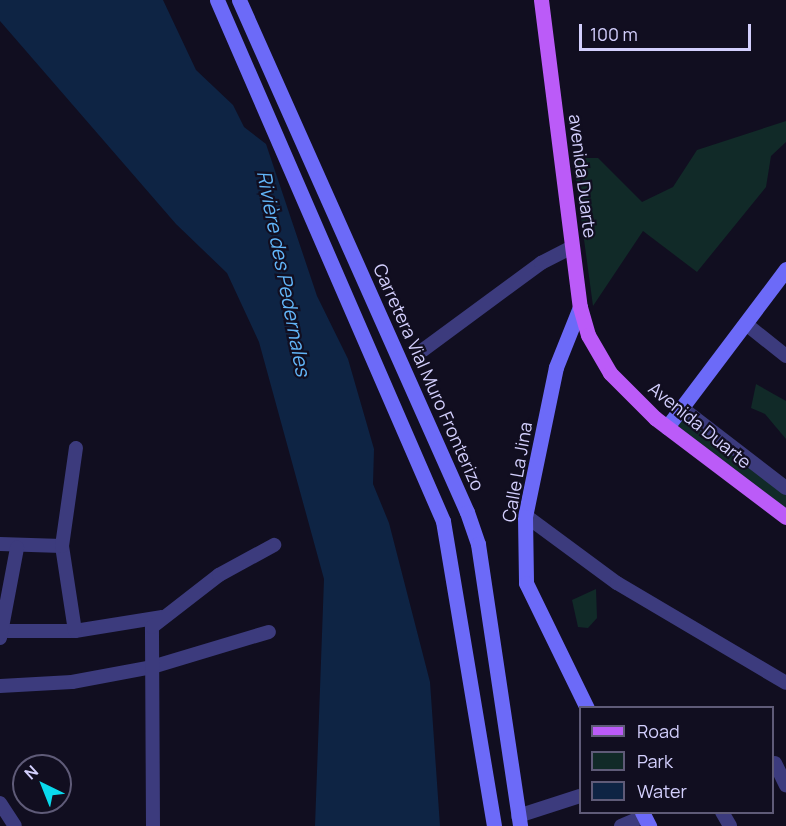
<!DOCTYPE html>
<html>
<head>
<meta charset="utf-8">
<style>
	body { margin:0 }
	#map { position:relative; width:786px; height:826px; overflow:hidden; background:#110e20; font-family:Manrope,sans-serif }
	div>[style] { position:absolute }
	.green>* { inset:0; background:#112a28 }
	.water>* { inset:0; background:#0e2444 }
	.street>* { height:14px; margin:-7px; padding:0 7px; transform-origin:7px; border-radius:7px; background:#3c3b7d }
	.secondary>* { height:15px; margin:-7.5px; padding:0 7.5px; transform-origin:7.5px; border-radius:7.5px; background:#6c6af8 }
	.primary>* { height:15px; margin:-7.5px; padding:0 7.5px; transform-origin:7.5px; border-radius:7.5px; background:#bb5bf8 }
	span { translate:-50% -50%; white-space:nowrap; text-align:center; line-height:1.15; -webkit-text-stroke:4.5px #110e20; paint-order:stroke }
	.street-label { font-size:18px; color:#d3cffd }
	.water-label { font-size:20px; color:#62b5f8; font-style:italic }
	.legend { position:absolute; left:579px; top:706px; width:195px; height:108px; box-sizing:border-box; background:#110e20; border:2px solid #5f5b78; margin:0; padding:8px 10px; list-style:none; font-size:18px; color:#d3cffd }
	.legend li { display:flex; align-items:center; gap:12px; height:30px }
	.legend b { width:30px; border:2px solid #5f5b78 }
	.north { position:absolute; left:12px; top:754px; width:60px; height:60px; box-sizing:border-box; background:#110e20; border:2px solid #5f5b78; border-radius:50%; rotate:317deg; font-size:16px; font-weight:700; line-height:24px; text-align:center; color:#d3cffd }
	.north::after { content:''; display:block; margin:auto; width:21px; height:27px; background:#0adaed; clip-path:polygon(50% 0,100% 100%,50% 72%,0 100%) }
	.scale { position:absolute; left:579px; top:24px; width:172px; height:27px; box-sizing:border-box; border:3px solid #d3cffd; border-top:0; padding-left:8px; font-size:18px; line-height:21px; white-space:nowrap; color:#d3cffd; -webkit-text-stroke:4px #110e20; paint-order:stroke }
</style>
</head>
<body>
<div id="map">
	<div class="green">
		<div style="clip-path:polygon(786px 121px,786px 142px,771px 156px,766px 187px,697px 272px,643px 231px,593px 306px,573px 158px,598px 158px,642px 202px,673px 187px,697px 150px)"></div>
		<div style="clip-path:polygon(756px 384px,786px 401px,786px 439px,765px 414px,751px 408px)"></div>
		<div style="clip-path:polygon(682px 408px,786px 488px,786px 517px,667px 427px)"></div>
		<div style="clip-path:polygon(596px 589px,597px 618px,588px 628px,578px 627px,572px 600px)"></div>
	</div>
	<div class="water">
		<div style="clip-path:polygon(0 0,163px 0,196px 70px,233px 105px,244px 127px,266px 144px,317px 296px,348px 359px,374px 449px,373px 484px,389px 523px,430px 682px,440px 826px,315px 826px,324px 579px,259px 342px,227px 273px,176px 224px,0 21px)"></div>
	</div>
	<div class="street">
		<div style="left:746px;top:324px;width:51px;rotate:38.7deg"></div>
		<div style="left:423px;top:350px;width:147px;rotate:-36.4deg"></div>
		<div style="left:541px;top:263px;width:35px;rotate:-27deg"></div>
		<div style="left:682px;top:408px;width:131px;rotate:37.6deg"></div>
		<div style="left:526px;top:516px;width:113px;rotate:36.4deg"></div>
		<div style="left:617px;top:583px;width:196px;rotate:30.6deg"></div>
		<div style="left:0;top:544px;width:62px;rotate:1.8deg"></div>
		<div style="left:1px;top:631px;width:74px"></div>
		<div style="left:75px;top:631px;width:87px;rotate:-9.2deg"></div>
		<div style="left:75px;top:631px;width:86px;rotate:-98.7deg"></div>
		<div style="left:62px;top:546px;width:99px;rotate:-81.9deg"></div>
		<div style="left:0;top:638px;width:92px;rotate:-79.3deg"></div>
		<div style="left:0;top:686px;width:72px;rotate:-3.2deg"></div>
		<div style="left:72px;top:682px;width:81px;rotate:-10.6deg"></div>
		<div style="left:152px;top:667px;width:122px;rotate:-16.7deg"></div>
		<div style="left:775px;top:763px;width:25px;rotate:64deg"></div>
		<div style="left:0;top:803px;width:27px;rotate:57deg"></div>
		<div style="left:722px;top:812px;width:16px;rotate:60deg"></div>
		<div style="left:518px;top:816px;width:65px;rotate:-17.9deg"></div>
		<div style="left:153px;top:826px;width:199px;rotate:-90.3deg"></div>
		<div style="left:152px;top:627px;width:85px;rotate:-37.8deg"></div>
		<div style="left:219px;top:575px;width:63px;rotate:-28.6deg"></div>
		<div style="left:621px;top:826px;width:25px;rotate:-23deg"></div>
	</div>
	<div class="secondary">
		<div style="left:217px;top:0;width:568px;rotate:66.55deg"></div>
		<div style="left:443px;top:521px;width:309px;rotate:80.5deg"></div>
		<div style="left:239px;top:0;width:560px;rotate:66deg"></div>
		<div style="left:467px;top:512px;width:34px;rotate:71deg"></div>
		<div style="left:478px;top:544px;width:285px;rotate:81.5deg"></div>
		<div style="left:580px;top:307px;width:65px;rotate:111.8deg"></div>
		<div style="left:556px;top:367px;width:153px;rotate:101.7deg"></div>
		<div style="left:525px;top:517px;width:66px;rotate:89.1deg"></div>
		<div style="left:526px;top:583px;width:139px;rotate:64deg"></div>
		<div style="left:667px;top:427px;width:198px;rotate:-53deg"></div>
		<div style="left:642px;top:812px;width:16px;rotate:63deg"></div>
	</div>
	<div class="primary">
		<div style="left:541px;top:0;width:309px;rotate:82.8deg"></div>
		<div style="left:580px;top:307px;width:29px;rotate:74deg"></div>
		<div style="left:588px;top:335px;width:44px;rotate:59.9deg"></div>
		<div style="left:610px;top:373px;width:64px;rotate:45deg"></div>
		<div style="left:655px;top:418px;width:164px;rotate:37.1deg"></div>
	</div>
	<div class="street-label">
		<span style="left:583px;top:176px;rotate:83deg">avenida Duarte</span>
		<span style="left:429px;top:377px;rotate:66deg">Carretera Vial Muro Fronterizo</span>
		<span style="left:700px;top:425px;rotate:39deg">Avenida Duarte</span>
		<span style="left:517px;top:472px;rotate:-80deg">Calle La Jina</span>
	</div>
	<div class="water-label">
		<span style="left:284px;top:273px;rotate:79deg">Rivière des Pedernales</span>
	</div>
	<ul class="legend">
	<li><b style="height:8px;background:#bb5bf8"></b>Road</li>
	<li><b style="height:16px;background:#112a28"></b>Park</li>
	<li><b style="height:16px;background:#0e2444"></b>Water</li>
	</ul>
	<div class="north">N</div>
	<div class="scale">100 m</div>
</div>
</body>
</html>
